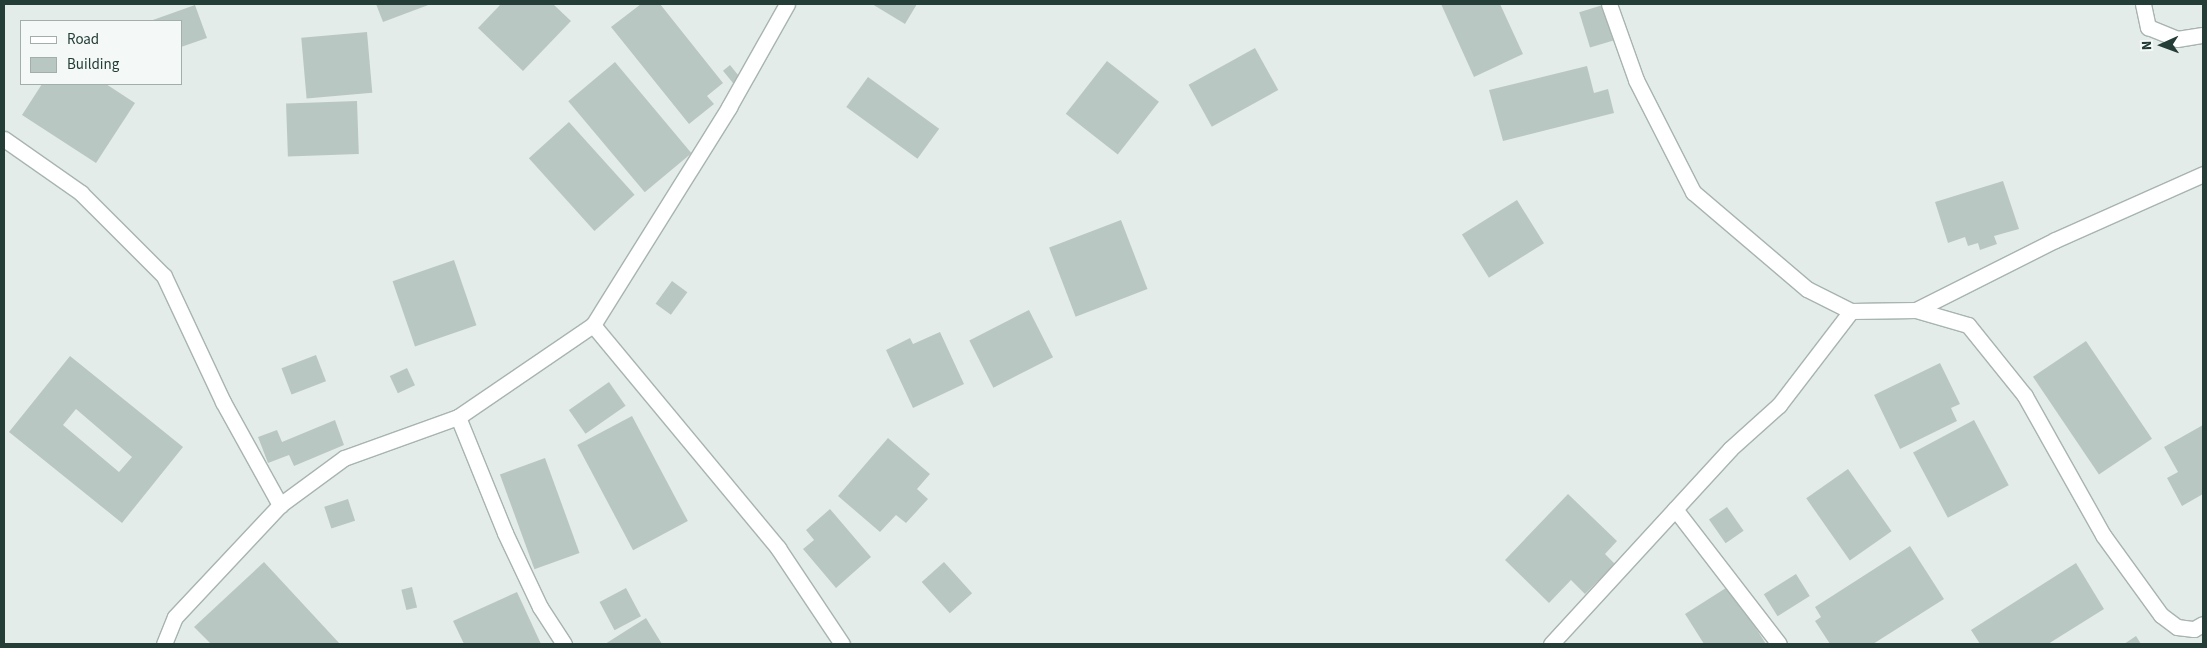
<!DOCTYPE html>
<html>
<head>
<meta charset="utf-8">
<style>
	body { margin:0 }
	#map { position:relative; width:2207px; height:648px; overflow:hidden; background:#e4ece9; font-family:"Source Sans 3",sans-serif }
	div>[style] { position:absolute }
	.building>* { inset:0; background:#b9c7c2; transform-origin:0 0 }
	.roads { filter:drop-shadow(1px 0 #a7b4b0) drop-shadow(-1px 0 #a7b4b0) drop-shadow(0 1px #a7b4b0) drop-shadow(0 -1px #a7b4b0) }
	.minor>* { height:15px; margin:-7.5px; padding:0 7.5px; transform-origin:7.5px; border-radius:7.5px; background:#fff }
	span { translate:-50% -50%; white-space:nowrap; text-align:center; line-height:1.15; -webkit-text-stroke:4.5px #f4f9f7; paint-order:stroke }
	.frame { position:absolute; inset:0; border:5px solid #243d37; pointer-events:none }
	.legend { position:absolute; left:20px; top:20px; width:162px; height:65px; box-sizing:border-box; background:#f4f9f7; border:1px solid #a1aeaa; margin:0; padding:6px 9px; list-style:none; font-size:15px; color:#243d37 }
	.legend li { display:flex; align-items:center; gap:10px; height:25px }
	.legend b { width:25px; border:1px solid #a1aeaa }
	.north { position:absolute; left:2137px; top:20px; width:50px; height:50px; -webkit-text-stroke:4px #f4f9f7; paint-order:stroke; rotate:268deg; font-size:14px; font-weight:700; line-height:20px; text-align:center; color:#243d37 }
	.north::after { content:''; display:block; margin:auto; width:18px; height:22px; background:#243d37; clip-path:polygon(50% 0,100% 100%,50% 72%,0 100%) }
</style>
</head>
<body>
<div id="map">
	<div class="building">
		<div style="clip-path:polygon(376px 4px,431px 4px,383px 22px)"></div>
		<div style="clip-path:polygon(501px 4px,553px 4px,571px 21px,523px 71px,478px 28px)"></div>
		<div style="clip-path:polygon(641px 4px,660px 4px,723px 83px,707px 96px,714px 104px,689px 124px,611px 27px)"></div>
		<div style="clip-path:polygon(872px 4px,917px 4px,905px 24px)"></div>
		<div style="clip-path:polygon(1441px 4px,1500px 4px,1523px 54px,1474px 77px)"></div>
		<div style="left:1606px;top:4px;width:37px;height:28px;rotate:73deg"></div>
		<div style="clip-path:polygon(195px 5px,207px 38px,181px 47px,181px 21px,150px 21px)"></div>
		<div style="left:367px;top:32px;width:61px;height:66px;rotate:85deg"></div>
		<div style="left:1255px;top:48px;width:48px;height:76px;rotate:61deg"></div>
		<div style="left:1107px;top:61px;width:66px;height:67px;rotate:38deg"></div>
		<div style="left:615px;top:62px;width:119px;height:61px;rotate:50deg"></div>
		<div style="left:730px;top:65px;width:21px;height:9px;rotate:51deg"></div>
		<div style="clip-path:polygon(1587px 66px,1594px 93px,1608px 89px,1614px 113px,1503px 141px,1489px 90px)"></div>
		<div style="left:868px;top:77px;width:88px;height:37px;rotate:36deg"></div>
		<div style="clip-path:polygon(42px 84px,106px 84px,135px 103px,96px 163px,22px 115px)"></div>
		<div style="left:357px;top:101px;width:53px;height:71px;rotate:88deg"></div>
		<div style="left:569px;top:122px;width:98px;height:54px;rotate:48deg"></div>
		<div style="clip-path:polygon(2003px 181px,2019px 229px,1994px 236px,1997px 244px,1980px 250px,1978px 243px,1968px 246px,1965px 237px,1948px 243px,1935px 202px)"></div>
		<div style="left:1517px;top:200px;width:51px;height:65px;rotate:58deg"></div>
		<div style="left:1121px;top:220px;width:74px;height:77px;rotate:69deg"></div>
		<div style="left:454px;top:260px;width:69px;height:65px;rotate:71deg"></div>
		<div style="left:672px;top:281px;width:19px;height:28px;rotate:36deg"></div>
		<div style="left:1029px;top:310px;width:53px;height:67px;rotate:63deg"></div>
		<div style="clip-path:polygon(940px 332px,964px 384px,913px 408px,886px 350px,910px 338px,913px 344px)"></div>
		<div style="left:2086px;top:341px;width:118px;height:64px;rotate:56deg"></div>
		<div style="left:316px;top:355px;width:28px;height:37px;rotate:69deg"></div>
		<div style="clip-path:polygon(evenodd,70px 356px,183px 447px,122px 523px,9px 432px,70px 356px,76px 409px,132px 457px,119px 472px,63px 425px,76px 409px)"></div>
		<div style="clip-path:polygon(1940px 363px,1960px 404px,1951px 408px,1957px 421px,1900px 449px,1874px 395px)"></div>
		<div style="left:407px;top:368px;width:19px;height:19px;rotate:65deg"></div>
		<div style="left:609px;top:382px;width:29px;height:49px;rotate:55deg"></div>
		<div style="left:632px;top:416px;width:119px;height:62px;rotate:62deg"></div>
		<div style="clip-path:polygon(335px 420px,344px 445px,294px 466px,289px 455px,268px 463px,258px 437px,277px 430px,282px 442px)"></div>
		<div style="left:1974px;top:420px;width:74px;height:69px;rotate:62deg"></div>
		<div style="clip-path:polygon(2203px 425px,2203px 494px,2182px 506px,2167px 478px,2178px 472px,2164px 447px)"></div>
		<div style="clip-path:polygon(888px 438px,930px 474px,917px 489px,928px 499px,906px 523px,896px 515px,880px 532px,838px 496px)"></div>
		<div style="left:545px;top:458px;width:101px;height:48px;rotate:70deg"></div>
		<div style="left:1848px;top:469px;width:76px;height:51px;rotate:55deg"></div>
		<div style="clip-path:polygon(1568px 494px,1617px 541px,1605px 554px,1615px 564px,1585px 594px,1571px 580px,1549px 603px,1505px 560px)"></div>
		<div style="left:348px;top:499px;width:23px;height:25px;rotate:72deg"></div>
		<div style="left:1727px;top:507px;width:29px;height:22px;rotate:55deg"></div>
		<div style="clip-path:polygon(830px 509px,871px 557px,836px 588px,803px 549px,814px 540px,806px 530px)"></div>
		<div style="clip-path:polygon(1910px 546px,1944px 599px,1873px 644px,1830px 644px,1815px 621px,1821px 617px,1815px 607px)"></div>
		<div style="clip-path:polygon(264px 562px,340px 644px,211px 644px,194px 627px)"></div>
		<div style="left:944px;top:562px;width:42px;height:30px;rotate:48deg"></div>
		<div style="clip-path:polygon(2076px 563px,2104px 609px,2048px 644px,1980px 644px,1971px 630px)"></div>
		<div style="left:1796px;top:574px;width:26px;height:38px;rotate:58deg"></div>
		<div style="clip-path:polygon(1729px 586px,1766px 644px,1704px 644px,1685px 614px)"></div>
		<div style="left:412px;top:587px;width:21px;height:11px;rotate:76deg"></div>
		<div style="left:626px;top:588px;width:32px;height:30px;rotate:62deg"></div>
		<div style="clip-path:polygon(517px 592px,541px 644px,464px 644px,453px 621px)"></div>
		<div style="clip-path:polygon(646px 618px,662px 644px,605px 644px)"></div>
		<div style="clip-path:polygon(2136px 636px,2141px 644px,2124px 644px)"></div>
	</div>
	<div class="roads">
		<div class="minor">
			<div style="left:1609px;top:4px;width:81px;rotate:70.4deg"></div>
			<div style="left:1636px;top:80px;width:126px;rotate:63deg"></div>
			<div style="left:1693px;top:192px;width:150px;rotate:40.4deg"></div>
			<div style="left:1807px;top:289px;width:49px;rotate:26.6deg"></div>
			<div style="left:1851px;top:311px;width:65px;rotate:-0.9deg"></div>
			<div style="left:1916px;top:310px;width:54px;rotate:16.1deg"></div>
			<div style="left:1968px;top:325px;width:91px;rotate:51.2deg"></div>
			<div style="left:2025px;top:396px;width:159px;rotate:60.7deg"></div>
			<div style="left:2103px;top:535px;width:99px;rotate:54.1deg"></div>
			<div style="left:2161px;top:615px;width:20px;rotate:37deg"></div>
			<div style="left:2177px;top:627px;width:17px;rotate:7deg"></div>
			<div style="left:2194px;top:629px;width:10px;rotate:-29deg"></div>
			<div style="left:2143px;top:4px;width:24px;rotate:78deg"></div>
			<div style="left:2148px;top:27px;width:31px;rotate:22deg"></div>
			<div style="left:2177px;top:39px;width:26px;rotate:-9deg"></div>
			<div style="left:4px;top:139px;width:94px;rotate:35deg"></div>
			<div style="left:81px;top:193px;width:117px;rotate:45deg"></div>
			<div style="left:164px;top:276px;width:139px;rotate:64.9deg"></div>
			<div style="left:223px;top:402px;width:118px;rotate:61deg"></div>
			<div style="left:1916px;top:310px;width:156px;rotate:-26.7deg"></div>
			<div style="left:2055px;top:240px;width:162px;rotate:-24deg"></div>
			<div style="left:593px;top:325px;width:290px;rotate:50.3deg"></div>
			<div style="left:778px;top:548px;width:115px;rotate:56.3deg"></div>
			<div style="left:458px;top:417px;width:125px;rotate:67.9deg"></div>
			<div style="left:505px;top:533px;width:82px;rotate:64.7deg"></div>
			<div style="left:540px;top:607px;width:44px;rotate:57deg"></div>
			<div style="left:1675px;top:509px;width:170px;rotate:52.4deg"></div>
			<div style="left:164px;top:644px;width:29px;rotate:-68deg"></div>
			<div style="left:175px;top:617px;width:154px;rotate:-46.8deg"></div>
			<div style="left:280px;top:505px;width:79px;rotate:-36.3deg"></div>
			<div style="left:344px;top:458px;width:121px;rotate:-19.8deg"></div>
			<div style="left:458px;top:417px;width:163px;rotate:-34.3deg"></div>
			<div style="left:593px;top:325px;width:257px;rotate:-58deg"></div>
			<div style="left:729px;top:107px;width:118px;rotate:-60.6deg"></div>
			<div style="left:1551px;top:644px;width:265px;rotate:-47.4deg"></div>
			<div style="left:1730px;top:449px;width:66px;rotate:-41.9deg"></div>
			<div style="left:1779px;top:405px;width:118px;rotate:-52.5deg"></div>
		</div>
	</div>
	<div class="frame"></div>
	<ul class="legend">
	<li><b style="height:6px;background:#fff"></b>Road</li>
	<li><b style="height:14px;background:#b9c7c2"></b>Building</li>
	</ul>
	<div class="north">N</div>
</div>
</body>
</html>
